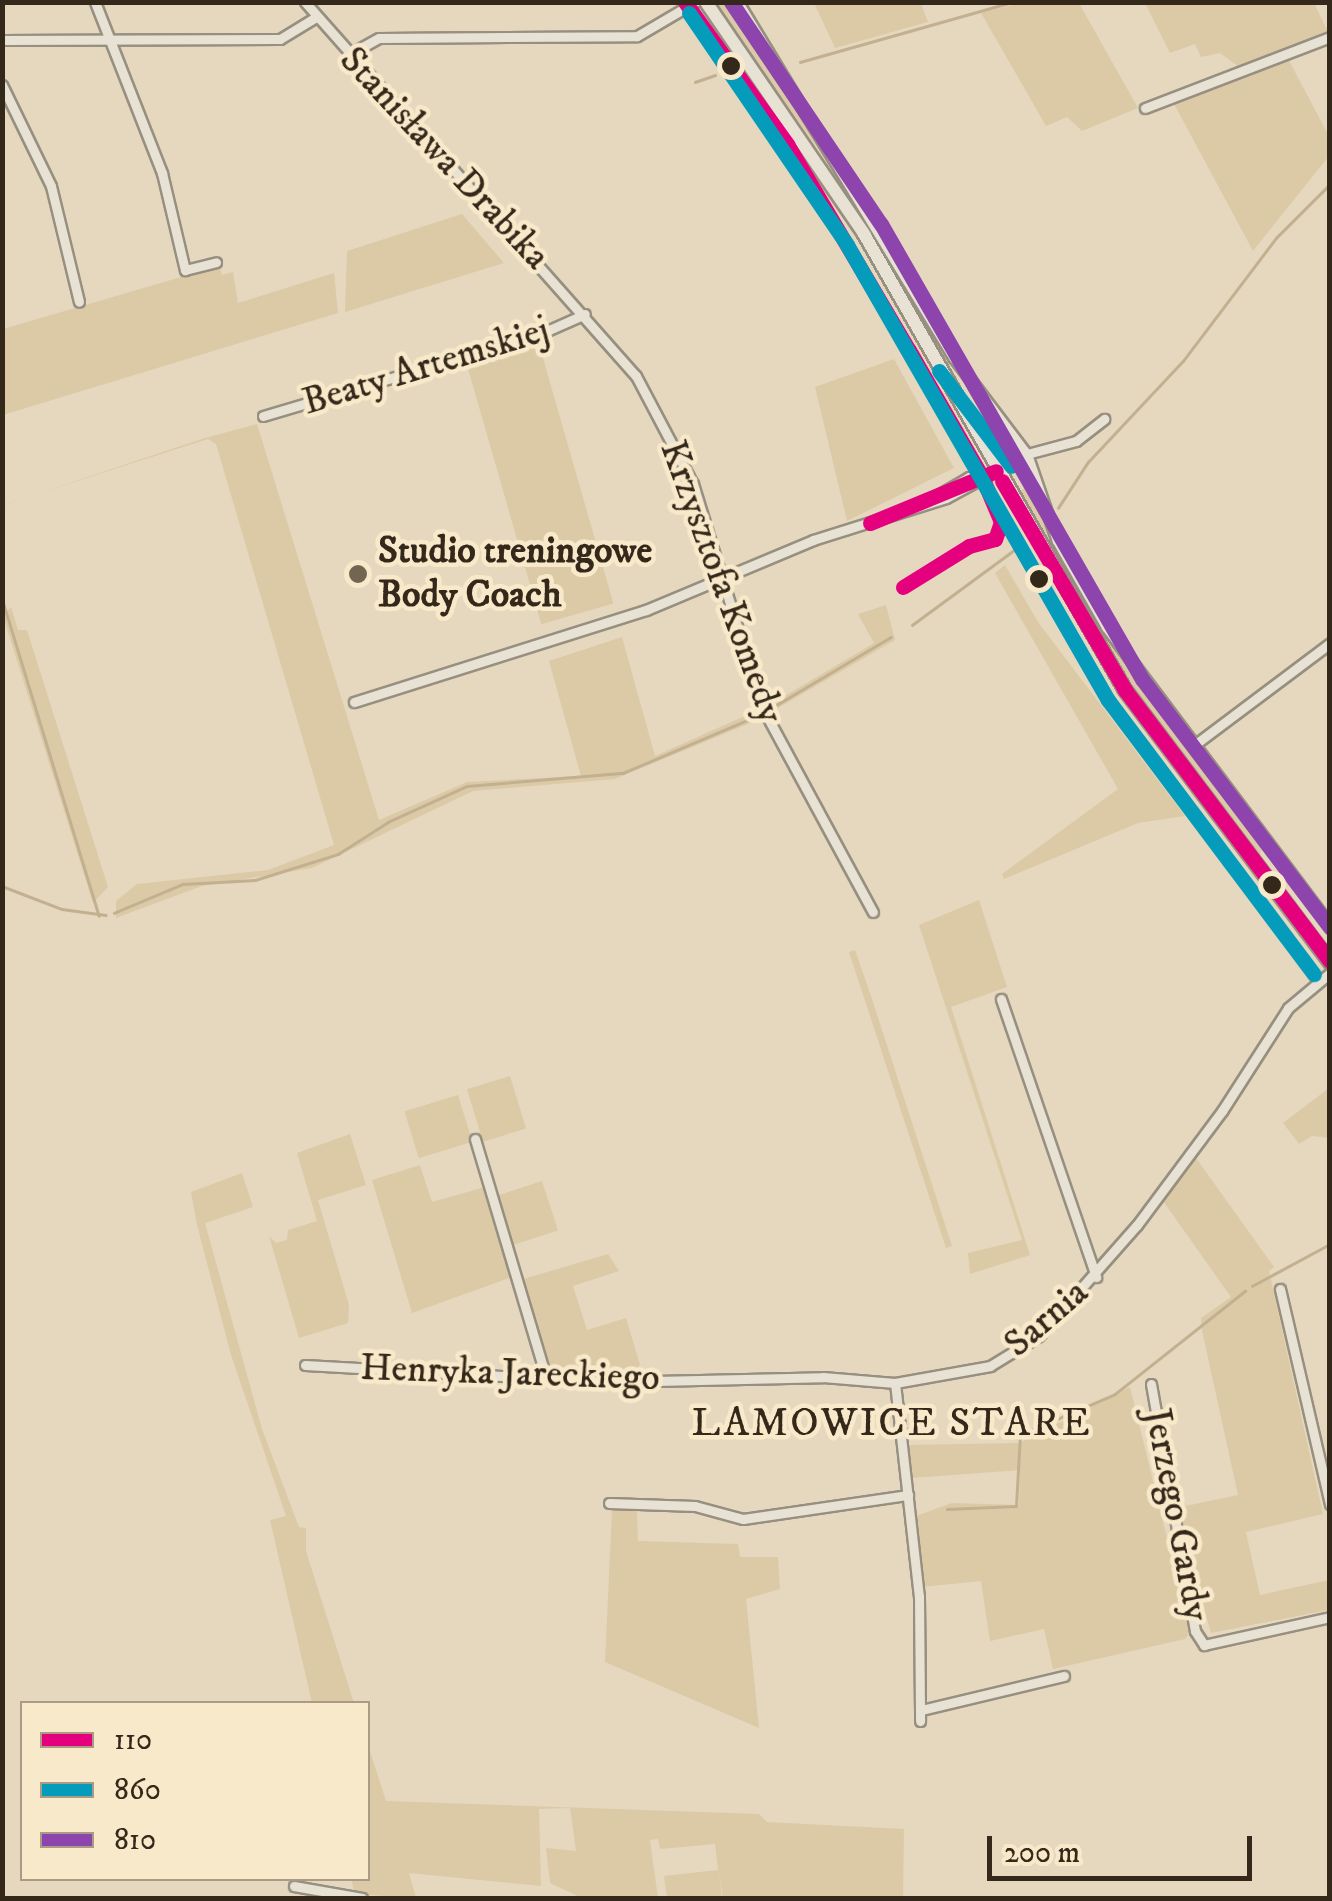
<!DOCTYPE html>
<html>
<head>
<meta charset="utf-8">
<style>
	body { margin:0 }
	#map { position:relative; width:1332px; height:1901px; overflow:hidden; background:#e5d8be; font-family:"IM FELL DW Pica",serif }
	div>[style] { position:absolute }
	.green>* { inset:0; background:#dccaa7; transform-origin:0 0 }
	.stream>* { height:2.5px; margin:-1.25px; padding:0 1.25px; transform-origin:1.25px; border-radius:1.25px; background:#c2b090 }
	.roads { filter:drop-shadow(2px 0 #978f7f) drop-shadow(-2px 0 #978f7f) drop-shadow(0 2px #978f7f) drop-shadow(0 -2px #978f7f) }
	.minor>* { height:9px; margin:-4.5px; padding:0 4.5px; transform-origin:4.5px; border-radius:4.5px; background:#e8e2d5 }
	.secondary>* { height:12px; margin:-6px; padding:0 6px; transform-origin:6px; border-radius:6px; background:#e8e2d5 }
	.bus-1>* { height:15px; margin:-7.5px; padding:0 7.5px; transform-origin:7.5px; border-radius:7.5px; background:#e5007d }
	.bus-2>* { height:15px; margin:-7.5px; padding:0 7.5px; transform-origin:7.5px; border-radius:7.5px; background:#059cbc }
	.bus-3>* { height:15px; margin:-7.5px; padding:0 7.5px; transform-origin:7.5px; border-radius:7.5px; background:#8e44ad }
	.dots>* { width:28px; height:28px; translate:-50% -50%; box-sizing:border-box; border:5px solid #f8e9ca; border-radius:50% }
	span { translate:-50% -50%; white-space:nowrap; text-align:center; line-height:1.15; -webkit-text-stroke:9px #f8e9ca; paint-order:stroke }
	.street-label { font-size:38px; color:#34281a }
	.poi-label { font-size:38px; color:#34281a; font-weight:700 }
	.left { translate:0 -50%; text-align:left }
	.neighbourhood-label { font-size:40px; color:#34281a; letter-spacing:2.5px }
	.frame { position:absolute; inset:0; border:5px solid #34281a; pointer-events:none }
	.legend { position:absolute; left:20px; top:1701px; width:350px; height:180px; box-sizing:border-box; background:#f8e9ca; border:2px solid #aa9c84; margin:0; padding:12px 18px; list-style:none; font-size:30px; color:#34281a }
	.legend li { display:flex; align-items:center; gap:20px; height:50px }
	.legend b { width:50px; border:2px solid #aa9c84 }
	.scale { position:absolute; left:987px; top:1836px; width:265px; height:45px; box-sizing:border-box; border:5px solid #34281a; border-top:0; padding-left:12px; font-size:30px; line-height:35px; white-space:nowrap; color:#34281a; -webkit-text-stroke:8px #f8e9ca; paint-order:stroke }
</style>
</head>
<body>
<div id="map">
	<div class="green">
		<div style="clip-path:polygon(715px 3px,732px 3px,912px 295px,938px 353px,838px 177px)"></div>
		<div style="clip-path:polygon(814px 3px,921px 3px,928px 22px,835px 48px)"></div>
		<div style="clip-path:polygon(1021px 3px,1079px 3px,1138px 108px,1082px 131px,1067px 117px,1046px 126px,981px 13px)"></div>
		<div style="clip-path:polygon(1145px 3px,1314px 3px,1329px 34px,1240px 68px,1220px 53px,1201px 57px,1195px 44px,1170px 53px)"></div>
		<div style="clip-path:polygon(1286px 55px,1329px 136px,1329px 156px,1253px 251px,1173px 102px)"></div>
		<div style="clip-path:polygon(462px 214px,504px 263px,345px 312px,347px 251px)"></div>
		<div style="clip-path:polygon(219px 266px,222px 275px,233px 272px,238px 303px,334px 273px,338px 313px,3px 415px,3px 329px)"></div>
		<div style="left:539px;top:344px;width:270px;height:75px;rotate:74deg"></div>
		<div style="clip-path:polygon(894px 359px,954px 468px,847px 521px,815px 387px)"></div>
		<div style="clip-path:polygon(257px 424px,379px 820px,467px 782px,581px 776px,549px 661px,622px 637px,655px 756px,756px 711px,760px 719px,615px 779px,473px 791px,312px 868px,202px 886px,116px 918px,116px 901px,137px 884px,268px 870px,334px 845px,216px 444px,208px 439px,5px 504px,3px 514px,3px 505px,205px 438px)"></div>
		<div style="clip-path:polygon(1036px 483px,1055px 548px,1107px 638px,1264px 846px,1259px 856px,1122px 674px,1017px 492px)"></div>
		<div style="clip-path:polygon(1005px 565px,1038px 622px,1185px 816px,1138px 823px,1004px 879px,1002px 874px,1118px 789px,995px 573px)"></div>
		<div style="clip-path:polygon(886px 605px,895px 640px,771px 712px,768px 706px,874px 643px,858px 614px)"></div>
		<div style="clip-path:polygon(11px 607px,18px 630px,27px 630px,108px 887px,93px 903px,3px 616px)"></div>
		<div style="clip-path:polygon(979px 900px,1007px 987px,951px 1007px,1030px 1255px,970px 1274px,968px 1253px,1022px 1240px,919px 925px)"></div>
		<div style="clip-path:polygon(855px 950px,871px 996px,952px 1246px,946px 1248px,849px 952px)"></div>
		<div style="left:510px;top:1076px;width:55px;height:45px;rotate:73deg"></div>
		<div style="clip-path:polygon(1329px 1088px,1329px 1138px,1312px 1136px,1299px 1144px,1283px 1123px)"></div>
		<div style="left:458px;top:1095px;width:49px;height:56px;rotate:73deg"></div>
		<div style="clip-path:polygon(350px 1134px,366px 1185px,318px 1200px,349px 1305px,348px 1323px,299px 1338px,269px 1236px,276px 1243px,287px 1240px,288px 1230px,317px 1221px,297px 1153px)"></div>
		<div style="clip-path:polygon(1196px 1158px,1274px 1267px,1269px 1271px,1323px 1514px,1246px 1532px,1260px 1595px,1329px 1580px,1329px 1610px,1211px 1633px,1176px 1508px,1238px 1495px,1201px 1326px,1201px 1318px,1231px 1297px,1163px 1201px)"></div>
		<div style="clip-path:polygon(420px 1165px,432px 1202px,485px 1187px,512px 1277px,412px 1313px,372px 1180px)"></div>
		<div style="clip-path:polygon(242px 1173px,253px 1207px,205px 1223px,262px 1429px,299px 1527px,306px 1528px,306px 1551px,354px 1703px,312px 1703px,270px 1520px,286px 1516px,231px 1355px,197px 1225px,191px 1192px)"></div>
		<div style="left:542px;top:1181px;width:52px;height:49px;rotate:72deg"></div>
		<div style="clip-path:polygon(608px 1254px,619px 1271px,573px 1286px,587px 1330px,626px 1318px,640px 1365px,636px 1370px,599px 1369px,600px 1375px,556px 1375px,547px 1370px,520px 1280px)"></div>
		<div style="clip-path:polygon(1130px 1387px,1190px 1632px,1185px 1639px,1053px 1669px,1044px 1629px,990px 1641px,981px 1581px,922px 1587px,916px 1516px,952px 1503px,1019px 1505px,1020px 1470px,911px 1478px,907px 1445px,1019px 1443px)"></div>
		<div style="clip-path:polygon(612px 1509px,637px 1510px,638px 1541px,738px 1544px,740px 1557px,778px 1557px,780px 1589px,746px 1599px,759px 1728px,605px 1662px)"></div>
		<div style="clip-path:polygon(368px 1745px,386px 1801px,759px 1814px,767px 1822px,904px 1829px,903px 1898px,723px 1898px,719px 1870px,722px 1898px,667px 1898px,664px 1876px,718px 1870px,715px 1844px,660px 1849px,658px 1839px,650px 1840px,658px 1898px,582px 1898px,550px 1883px,546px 1848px,576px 1851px,570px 1808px,539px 1809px,541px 1886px,409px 1873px,416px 1898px,355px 1894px,351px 1879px,368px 1878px)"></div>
	</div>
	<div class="stream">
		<div style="left:800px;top:62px;width:220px;rotate:-15.8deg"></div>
		<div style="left:695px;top:82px;width:21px;rotate:-19deg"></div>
		<div style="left:1058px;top:508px;width:55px;rotate:-56.9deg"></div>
		<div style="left:1088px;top:462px;width:139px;rotate:-46.8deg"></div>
		<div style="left:1183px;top:361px;width:154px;rotate:-52.9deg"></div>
		<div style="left:1276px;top:238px;width:76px;rotate:-45deg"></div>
		<div style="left:2px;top:598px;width:332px;rotate:73deg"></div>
		<div style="left:912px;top:625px;width:127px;rotate:-36.3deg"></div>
		<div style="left:773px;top:707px;width:137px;rotate:-30.7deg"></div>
		<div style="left:2px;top:886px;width:64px;rotate:21deg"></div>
		<div style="left:62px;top:909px;width:44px;rotate:7.8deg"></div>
		<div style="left:114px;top:913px;width:75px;rotate:-22.8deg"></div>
		<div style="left:183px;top:884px;width:72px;rotate:-3.2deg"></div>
		<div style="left:255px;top:880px;width:87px;rotate:-17.4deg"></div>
		<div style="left:338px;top:854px;width:59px;rotate:-32.6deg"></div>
		<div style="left:388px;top:822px;width:87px;rotate:-24.5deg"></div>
		<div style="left:467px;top:786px;width:157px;rotate:-4.8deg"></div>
		<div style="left:623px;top:773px;width:142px;rotate:-23.1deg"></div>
		<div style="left:1252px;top:1286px;width:89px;rotate:-28.3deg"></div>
		<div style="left:947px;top:1509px;width:69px;rotate:-2.5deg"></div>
		<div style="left:1016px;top:1506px;width:71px;rotate:-86.8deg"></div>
		<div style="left:1020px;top:1435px;width:103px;rotate:-23.3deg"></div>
		<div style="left:1115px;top:1394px;width:166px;rotate:-38.4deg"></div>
	</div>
	<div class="roads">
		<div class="minor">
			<div style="left:95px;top:2px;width:184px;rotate:68.6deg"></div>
			<div style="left:162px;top:173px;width:100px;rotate:76.7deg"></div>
			<div style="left:185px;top:270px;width:32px;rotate:-14deg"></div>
			<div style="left:305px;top:2px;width:499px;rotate:48.5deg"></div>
			<div style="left:636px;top:376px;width:122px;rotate:62.2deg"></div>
			<div style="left:693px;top:484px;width:233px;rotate:72.8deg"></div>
			<div style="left:762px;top:707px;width:233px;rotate:61.6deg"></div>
			<div style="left:738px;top:2px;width:416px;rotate:58.8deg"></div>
			<div style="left:954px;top:358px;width:121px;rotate:52.8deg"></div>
			<div style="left:1027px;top:454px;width:92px;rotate:71deg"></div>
			<div style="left:1057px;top:541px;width:99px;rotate:60.3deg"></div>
			<div style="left:1106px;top:627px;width:373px;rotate:53.1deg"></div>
			<div style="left:2px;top:40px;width:278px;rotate:-0.2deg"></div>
			<div style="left:280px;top:39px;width:42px;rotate:-31.4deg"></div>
			<div style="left:348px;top:55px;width:35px;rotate:-29deg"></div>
			<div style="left:379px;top:38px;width:258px;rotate:-0.4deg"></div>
			<div style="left:637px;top:36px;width:67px;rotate:-30.4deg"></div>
			<div style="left:2px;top:85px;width:112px;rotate:64.1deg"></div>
			<div style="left:51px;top:186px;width:119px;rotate:76.4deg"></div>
			<div style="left:1145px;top:108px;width:198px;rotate:-21deg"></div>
			<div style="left:263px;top:416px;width:289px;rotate:-16.5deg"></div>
			<div style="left:540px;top:334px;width:49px;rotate:-24deg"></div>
			<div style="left:933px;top:498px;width:42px;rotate:-30.3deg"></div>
			<div style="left:969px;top:477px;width:13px"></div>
			<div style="left:354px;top:702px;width:306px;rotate:-17.5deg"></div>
			<div style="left:646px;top:610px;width:181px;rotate:-22.7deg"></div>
			<div style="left:813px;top:540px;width:139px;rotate:-17.5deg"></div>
			<div style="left:946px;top:498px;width:92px;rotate:-28.5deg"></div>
			<div style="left:1027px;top:454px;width:51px;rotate:-14.9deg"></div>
			<div style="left:1076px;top:441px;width:36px;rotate:-38deg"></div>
			<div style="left:1193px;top:746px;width:171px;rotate:-36.9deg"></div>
			<div style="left:1001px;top:999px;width:294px;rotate:71.1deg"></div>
			<div style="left:475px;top:1139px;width:248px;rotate:73.4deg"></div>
			<div style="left:1280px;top:1289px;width:221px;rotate:76.9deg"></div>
			<div style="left:305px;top:1365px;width:305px;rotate:3.2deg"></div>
			<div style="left:610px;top:1382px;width:213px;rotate:-1.3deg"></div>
			<div style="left:823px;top:1377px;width:72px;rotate:4.8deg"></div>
			<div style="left:895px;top:1383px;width:97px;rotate:-10.1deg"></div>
			<div style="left:990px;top:1366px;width:57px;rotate:-31.5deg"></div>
			<div style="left:1039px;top:1336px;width:148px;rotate:-48.6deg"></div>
			<div style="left:1137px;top:1225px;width:142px;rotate:-53.3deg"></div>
			<div style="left:1222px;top:1111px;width:122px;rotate:-57.3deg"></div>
			<div style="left:1288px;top:1008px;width:55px;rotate:-39.8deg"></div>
			<div style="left:895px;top:1383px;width:214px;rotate:83.6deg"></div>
			<div style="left:919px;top:1596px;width:125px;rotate:89.5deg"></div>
			<div style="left:1151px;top:1384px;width:251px;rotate:79.9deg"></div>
			<div style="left:1195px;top:1631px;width:17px;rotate:57deg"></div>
			<div style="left:1204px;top:1645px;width:129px;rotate:-12.5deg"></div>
			<div style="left:609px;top:1503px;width:86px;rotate:2deg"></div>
			<div style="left:695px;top:1506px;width:50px;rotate:15.2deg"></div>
			<div style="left:743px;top:1519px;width:167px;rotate:-8.3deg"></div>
			<div style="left:921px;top:1710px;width:147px;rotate:-13.4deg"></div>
			<div style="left:294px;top:1886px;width:69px;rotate:10deg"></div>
		</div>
		<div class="secondary">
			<div style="left:706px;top:2px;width:281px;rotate:55.7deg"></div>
			<div style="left:864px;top:234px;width:525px;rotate:60.21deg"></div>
			<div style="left:1125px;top:690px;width:341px;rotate:53deg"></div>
		</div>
	</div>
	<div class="bus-1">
		<div style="left:685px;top:2px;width:175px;rotate:54.3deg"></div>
		<div style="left:787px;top:144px;width:239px;rotate:59.4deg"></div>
		<div style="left:909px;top:350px;width:146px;rotate:60.1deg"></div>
		<div style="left:982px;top:477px;width:49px;rotate:67.1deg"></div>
		<div style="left:1001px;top:522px;width:18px;rotate:109deg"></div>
		<div style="left:1002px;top:481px;width:243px;rotate:59.5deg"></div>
		<div style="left:1125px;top:690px;width:340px;rotate:52.9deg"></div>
		<div style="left:870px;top:523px;width:136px;rotate:-22.4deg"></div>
		<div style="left:903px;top:587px;width:78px;rotate:-31.8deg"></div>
		<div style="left:969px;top:546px;width:27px;rotate:-15deg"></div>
	</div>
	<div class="bus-2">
		<div style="left:689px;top:13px;width:281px;rotate:55.7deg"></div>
		<div style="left:847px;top:245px;width:525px;rotate:60.16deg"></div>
		<div style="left:1108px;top:700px;width:343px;rotate:53.1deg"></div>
		<div style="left:939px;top:371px;width:119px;rotate:52.8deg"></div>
	</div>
	<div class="bus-3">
		<div style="left:731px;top:2px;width:268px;rotate:56deg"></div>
		<div style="left:881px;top:224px;width:525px;rotate:60.16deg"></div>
		<div style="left:1142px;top:679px;width:312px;rotate:52.9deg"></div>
	</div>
	<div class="dots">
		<div style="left:731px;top:66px;background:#34281a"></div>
		<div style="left:358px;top:574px;background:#726653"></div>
		<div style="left:1039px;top:579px;background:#34281a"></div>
		<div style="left:1272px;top:885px;background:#34281a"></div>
	</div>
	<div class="street-label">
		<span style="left:444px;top:159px;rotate:47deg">Stanisława Drabika</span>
		<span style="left:426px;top:367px;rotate:-17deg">Beaty Artemskiej</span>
		<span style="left:721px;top:582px;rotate:70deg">Krzysztofa Komedy</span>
		<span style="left:1047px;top:1319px;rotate:-41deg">Sarnia</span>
		<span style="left:510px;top:1374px;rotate:2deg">Henryka Jareckiego</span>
		<span style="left:1176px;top:1515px;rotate:79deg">Jerzego Gardy</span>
	</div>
	<div class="poi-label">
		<span class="left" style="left:378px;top:574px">Studio treningowe<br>Body Coach</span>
	</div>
	<div class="neighbourhood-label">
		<span style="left:892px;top:1424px">LAMOWICE STARE</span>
	</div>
	<div class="frame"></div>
	<ul class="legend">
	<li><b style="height:12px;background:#e5007d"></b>110</li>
	<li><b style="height:12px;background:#059cbc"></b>860</li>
	<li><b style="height:12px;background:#8e44ad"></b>810</li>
	</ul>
	<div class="scale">200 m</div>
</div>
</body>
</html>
